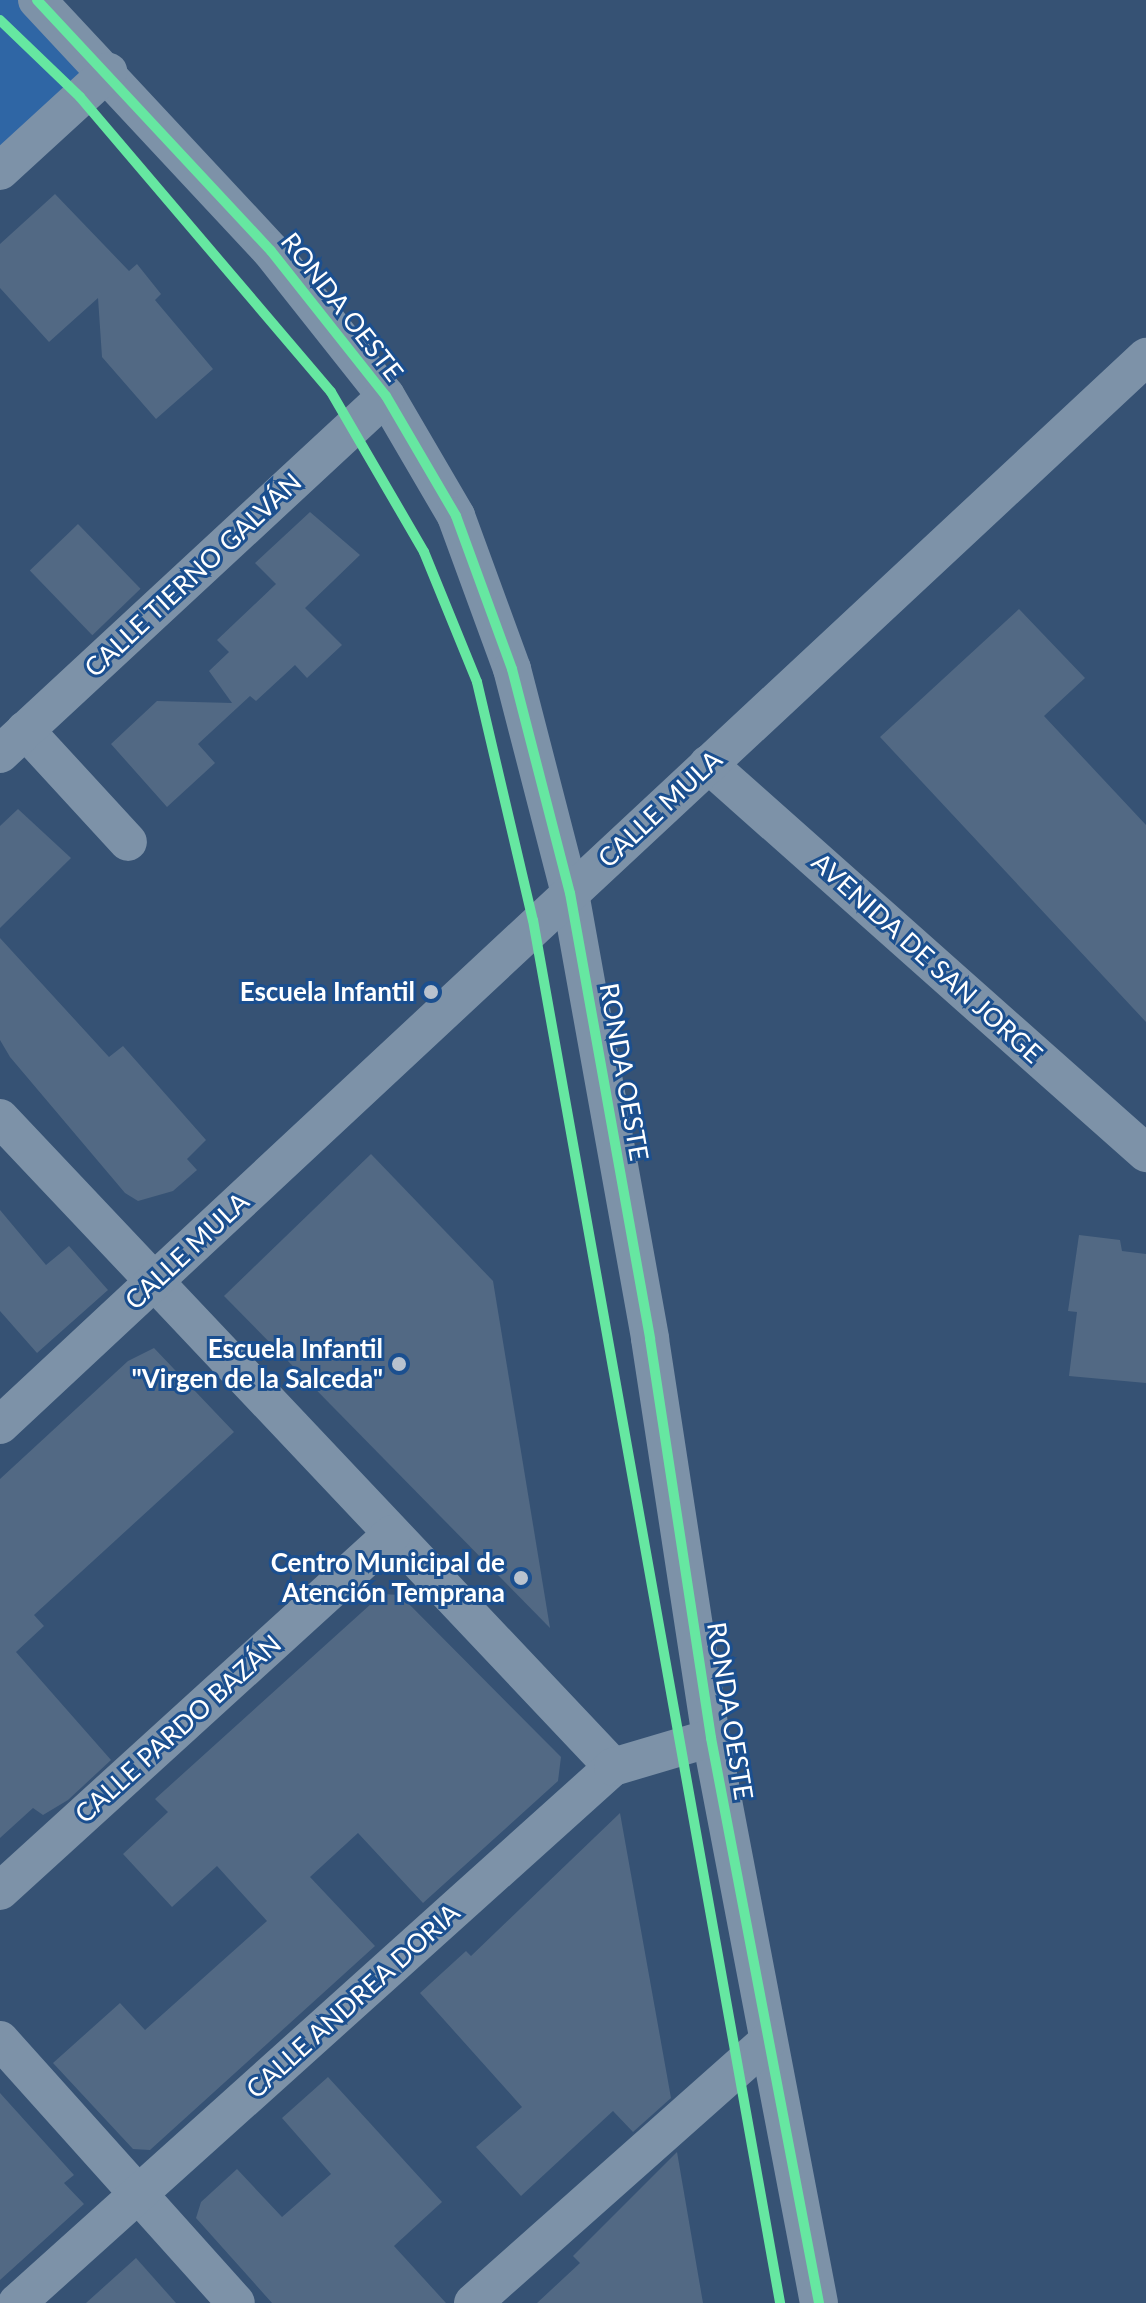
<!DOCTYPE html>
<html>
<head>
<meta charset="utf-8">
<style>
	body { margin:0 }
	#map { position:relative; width:1146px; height:2303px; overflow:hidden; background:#365274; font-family:Lato,sans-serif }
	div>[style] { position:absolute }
	.green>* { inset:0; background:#2f66a5 }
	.building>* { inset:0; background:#526984; transform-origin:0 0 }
	.minor>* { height:38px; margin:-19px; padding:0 19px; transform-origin:19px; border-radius:19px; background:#7d92a8 }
	.cycleway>* { height:10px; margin:-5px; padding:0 5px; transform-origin:5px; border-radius:5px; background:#66e7a1 }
	.dots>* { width:22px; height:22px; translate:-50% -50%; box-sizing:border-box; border:4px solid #1b4f8f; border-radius:50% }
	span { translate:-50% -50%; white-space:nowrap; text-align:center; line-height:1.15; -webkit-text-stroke:6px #1b4f8f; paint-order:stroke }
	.street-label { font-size:26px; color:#fff }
	.poi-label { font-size:26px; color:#fff; font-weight:700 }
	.right { translate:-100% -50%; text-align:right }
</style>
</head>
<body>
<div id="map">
	<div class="green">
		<div style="clip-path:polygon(0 0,37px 0,108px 72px,0 171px)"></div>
	</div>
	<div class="building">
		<div style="clip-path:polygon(55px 194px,129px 271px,137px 264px,161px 294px,155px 300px,213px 369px,156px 419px,102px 357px,98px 298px,49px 342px,0 288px,0 244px)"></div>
		<div style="clip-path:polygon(310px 512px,360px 555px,305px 608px,342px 645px,307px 678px,295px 665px,256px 701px,250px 696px,198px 744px,215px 763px,167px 807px,111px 744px,157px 701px,232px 703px,209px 671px,229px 652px,217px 640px,276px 584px,255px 563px)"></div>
		<div style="left:78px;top:524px;width:90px;height:67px;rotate:46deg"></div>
		<div style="clip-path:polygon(1019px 609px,1085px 678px,1044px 716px,1146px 825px,1146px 1022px,880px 737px)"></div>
		<div style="clip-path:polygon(18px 809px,71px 858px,0 928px,0 826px)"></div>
		<div style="clip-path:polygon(0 938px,109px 1057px,123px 1046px,206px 1140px,187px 1159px,197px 1170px,173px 1191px,138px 1201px,125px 1193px,10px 1057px,0 1040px)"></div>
		<div style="clip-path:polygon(371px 1154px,493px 1281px,550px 1628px,224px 1296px)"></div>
		<div style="clip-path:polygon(0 1210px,46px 1265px,69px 1246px,108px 1290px,37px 1353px,0 1311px)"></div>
		<div style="clip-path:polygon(1079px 1235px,1120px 1240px,1122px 1251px,1146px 1254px,1146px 1383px,1069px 1376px,1077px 1312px,1068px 1311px)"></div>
		<div style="clip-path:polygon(154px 1348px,234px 1432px,34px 1615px,44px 1626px,16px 1652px,111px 1760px,68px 1800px,43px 1815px,33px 1808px,0 1838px,0 1479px,128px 1361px)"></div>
		<div style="clip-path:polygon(382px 1594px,400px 1595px,561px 1757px,558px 1781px,423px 1903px,358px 1833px,310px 1877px,375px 1946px,150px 2150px,133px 2149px,53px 2063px,120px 2003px,145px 2030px,267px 1921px,217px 1866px,172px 1907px,123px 1854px,168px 1812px,155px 1799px)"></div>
		<div style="clip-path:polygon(620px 1813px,671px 2098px,633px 2132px,613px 2111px,521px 2196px,476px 2147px,522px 2107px,420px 1993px,466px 1951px,471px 1956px)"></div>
		<div style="clip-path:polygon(328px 2077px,442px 2202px,394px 2246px,446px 2303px,272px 2303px,196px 2218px,201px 2202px,237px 2169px,282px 2217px,331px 2174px,282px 2118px)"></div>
		<div style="clip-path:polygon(0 2093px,74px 2175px,64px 2183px,84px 2204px,0 2280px)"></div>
		<div style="clip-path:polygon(677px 2152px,703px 2303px,537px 2303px,580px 2263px,573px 2256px)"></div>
		<div style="clip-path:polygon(136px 2258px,176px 2303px,86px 2303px)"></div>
	</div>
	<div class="minor">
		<div style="left:37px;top:0;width:343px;rotate:47deg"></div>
		<div style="left:271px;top:251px;width:185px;rotate:51.6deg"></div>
		<div style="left:386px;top:396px;width:139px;rotate:59.7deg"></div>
		<div style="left:456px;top:516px;width:163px;rotate:69.9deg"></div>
		<div style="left:512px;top:669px;width:231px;rotate:75.5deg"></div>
		<div style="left:570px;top:893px;width:453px;rotate:79.8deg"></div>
		<div style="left:650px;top:1339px;width:404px;rotate:81.3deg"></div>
		<div style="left:711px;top:1738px;width:575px;rotate:79.18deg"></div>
		<div style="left:0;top:171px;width:147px;rotate:-42.5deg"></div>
		<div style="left:25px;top:730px;width:152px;rotate:47.4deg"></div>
		<div style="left:0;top:754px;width:526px;rotate:-42.84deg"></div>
		<div style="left:708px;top:764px;width:586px;rotate:41.61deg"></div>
		<div style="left:0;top:1118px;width:893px;rotate:46.63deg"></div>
		<div style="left:0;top:1425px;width:1567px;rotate:-42.98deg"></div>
		<div style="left:0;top:1891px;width:530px;rotate:-42.32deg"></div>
		<div style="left:0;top:2040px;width:353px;rotate:48.1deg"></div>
		<div style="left:17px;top:2303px;width:802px;rotate:-41.97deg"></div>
		<div style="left:613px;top:1767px;width:102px;rotate:-16.5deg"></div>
		<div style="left:473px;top:2303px;width:393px;rotate:-41.6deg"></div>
	</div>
	<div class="cycleway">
		<div style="left:37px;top:0;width:343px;rotate:47deg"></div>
		<div style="left:271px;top:251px;width:185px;rotate:51.6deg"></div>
		<div style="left:386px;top:396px;width:139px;rotate:59.7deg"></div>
		<div style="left:456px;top:516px;width:163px;rotate:69.9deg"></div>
		<div style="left:512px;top:669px;width:231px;rotate:75.5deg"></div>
		<div style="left:570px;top:893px;width:453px;rotate:79.8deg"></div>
		<div style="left:650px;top:1339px;width:404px;rotate:81.3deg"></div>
		<div style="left:711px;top:1738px;width:575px;rotate:79.18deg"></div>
		<div style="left:0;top:20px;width:111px;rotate:43.9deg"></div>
		<div style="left:80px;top:97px;width:387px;rotate:49.6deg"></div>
		<div style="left:331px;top:392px;width:185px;rotate:59.8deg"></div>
		<div style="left:424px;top:552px;width:140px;rotate:67.8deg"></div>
		<div style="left:477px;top:682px;width:244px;rotate:76.8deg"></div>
		<div style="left:533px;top:920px;width:1405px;rotate:79.87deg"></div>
	</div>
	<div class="dots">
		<div style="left:431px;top:992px;background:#b9c2ce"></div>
		<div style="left:399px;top:1364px;background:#b9c2ce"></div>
		<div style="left:521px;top:1578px;background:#b9c2ce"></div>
	</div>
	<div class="street-label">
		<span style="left:342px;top:307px;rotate:52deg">RONDA OESTE</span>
		<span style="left:193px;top:575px;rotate:-43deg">CALLE TIERNO GALVÁN</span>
		<span style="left:660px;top:809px;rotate:-43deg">CALLE MULA</span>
		<span style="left:927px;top:958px;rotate:42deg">AVENIDA DE SAN JORGE</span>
		<span style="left:624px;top:1072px;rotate:80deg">RONDA OESTE</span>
		<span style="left:187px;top:1251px;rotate:-43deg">CALLE MULA</span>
		<span style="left:730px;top:1711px;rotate:81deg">RONDA OESTE</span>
		<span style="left:178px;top:1729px;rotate:-42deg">CALLE PARDO BAZÁN</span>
		<span style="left:353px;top:2001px;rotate:-42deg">CALLE ANDREA DORIA</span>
	</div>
	<div class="poi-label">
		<span class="right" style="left:415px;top:992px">Escuela Infantil</span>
		<span class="right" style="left:383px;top:1364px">Escuela Infantil<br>"Virgen de la Salceda"</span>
		<span class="right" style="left:505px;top:1578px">Centro Municipal de<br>Atención Temprana</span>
	</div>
</div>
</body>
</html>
